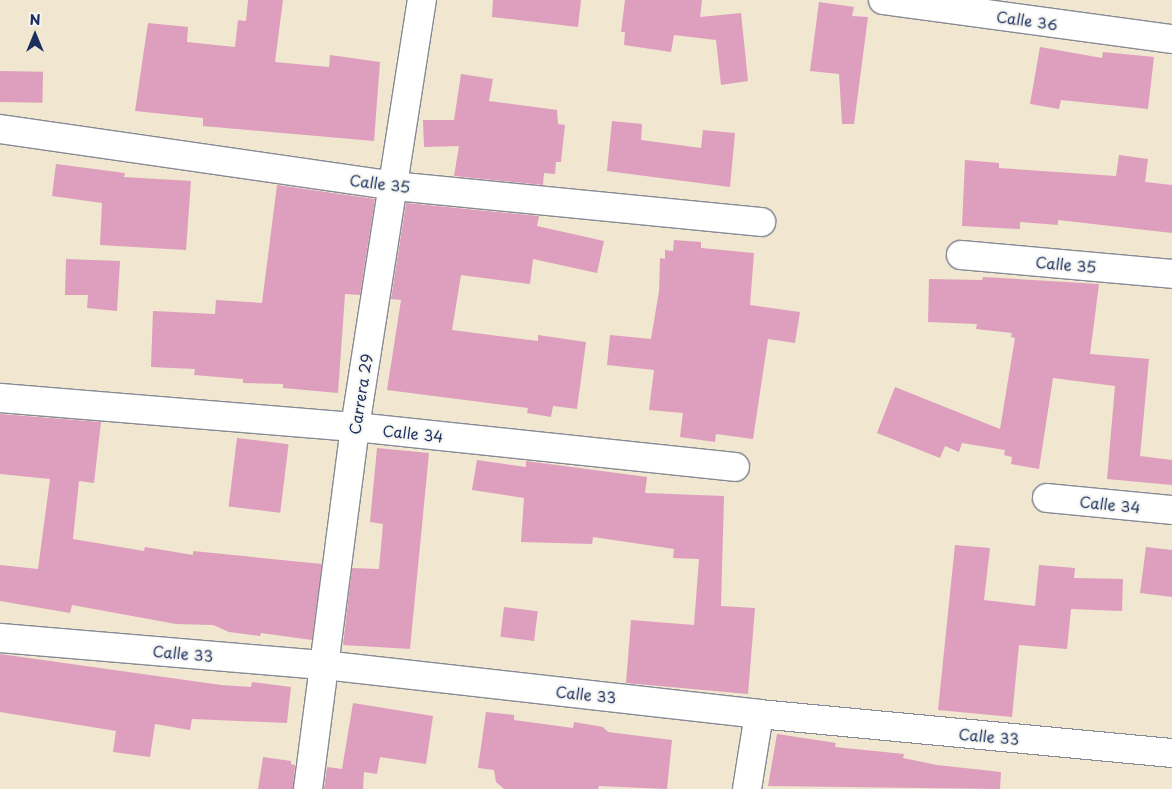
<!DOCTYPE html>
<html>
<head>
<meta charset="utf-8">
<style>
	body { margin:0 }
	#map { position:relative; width:1172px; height:789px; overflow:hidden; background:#f1e6cf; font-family:"Playpen Sans",sans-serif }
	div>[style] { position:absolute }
	.building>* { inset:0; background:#dd9fbd; transform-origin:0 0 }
	.roads { filter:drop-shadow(1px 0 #868a96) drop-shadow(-1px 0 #868a96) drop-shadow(0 1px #868a96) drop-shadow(0 -1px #868a96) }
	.minor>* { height:28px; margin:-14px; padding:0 14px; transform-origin:14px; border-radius:14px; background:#fff }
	span { translate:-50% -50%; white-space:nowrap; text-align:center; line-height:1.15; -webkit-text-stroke:4.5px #f6f6f2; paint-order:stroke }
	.street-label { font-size:15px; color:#1b2f5e }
	.north { position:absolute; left:10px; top:10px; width:50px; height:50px; -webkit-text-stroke:4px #f6f6f2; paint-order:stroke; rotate:0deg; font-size:14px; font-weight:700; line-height:20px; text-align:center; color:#1b2f5e }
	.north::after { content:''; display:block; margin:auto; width:18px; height:22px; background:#1b2f5e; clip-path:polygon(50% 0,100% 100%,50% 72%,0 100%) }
</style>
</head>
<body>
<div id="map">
	<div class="building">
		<div style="clip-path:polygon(248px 0,283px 0,275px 62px,329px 67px,330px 55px,380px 62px,374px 141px,203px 126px,203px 118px,135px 111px,148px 23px,188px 27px,187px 42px,235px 47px,238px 20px,246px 21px)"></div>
		<div style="clip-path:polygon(493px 0,581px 0,578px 27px,492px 17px)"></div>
		<div style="clip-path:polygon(625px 0,702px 0,700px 17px,741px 13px,748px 81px,721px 85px,716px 40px,674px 35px,671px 52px,624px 45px,625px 32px,621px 32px)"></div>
		<div style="clip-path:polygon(819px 2px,854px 7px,852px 16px,868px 17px,854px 124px,842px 124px,839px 74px,810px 71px)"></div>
		<div style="clip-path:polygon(1040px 47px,1102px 58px,1103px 52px,1154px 57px,1148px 109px,1061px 100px,1059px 109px,1030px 104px)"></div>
		<div style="left:0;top:71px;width:43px;height:31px;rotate:1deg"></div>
		<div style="clip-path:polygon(461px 74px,493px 79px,489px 101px,557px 110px,558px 124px,565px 125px,561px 162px,556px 162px,555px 174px,544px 173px,543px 185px,454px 176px,459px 146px,424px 147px,423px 120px,454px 120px)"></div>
		<div style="clip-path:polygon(612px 121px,642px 124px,641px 140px,701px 148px,703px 130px,735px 133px,730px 187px,607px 171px)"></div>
		<div style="clip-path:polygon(1119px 155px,1148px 159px,1145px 182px,1172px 185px,1172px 233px,1058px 220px,1058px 225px,1020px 222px,1020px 229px,962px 226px,965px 160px,999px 163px,999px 168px,1116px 176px)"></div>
		<div style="clip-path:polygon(56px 164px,125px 173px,124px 177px,191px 181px,186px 250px,100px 245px,102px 203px,52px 196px)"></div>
		<div style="clip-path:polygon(277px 185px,375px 199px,360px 295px,345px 294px,338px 393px,283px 388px,283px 384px,243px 383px,243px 379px,194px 375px,195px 369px,151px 367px,153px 311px,215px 314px,216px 300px,262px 303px)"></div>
		<div style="clip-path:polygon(406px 203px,539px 216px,537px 226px,604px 241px,597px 273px,533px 259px,530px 284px,461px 275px,452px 330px,538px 341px,538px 335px,586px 342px,577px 409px,553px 406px,551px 417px,527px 413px,528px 408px,387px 390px,401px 300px,391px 299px)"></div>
		<div style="clip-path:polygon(674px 240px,701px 242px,701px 248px,754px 253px,750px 305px,800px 312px,795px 343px,768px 339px,753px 439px,716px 434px,715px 442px,680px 437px,683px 413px,649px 410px,654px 370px,607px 365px,610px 335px,651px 339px,659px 291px,660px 258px,665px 259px,665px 250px,673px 251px)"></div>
		<div style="clip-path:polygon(66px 259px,120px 261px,117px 311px,87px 308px,88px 295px,65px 295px)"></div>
		<div style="clip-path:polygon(983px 277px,1099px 284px,1090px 354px,1149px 359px,1140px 456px,1172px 460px,1172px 485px,1107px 479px,1115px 386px,1053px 378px,1039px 469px,1011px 464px,1012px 457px,1004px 455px,1005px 450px,962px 443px,959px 452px,945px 446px,940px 458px,877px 433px,895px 387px,1000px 429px,1015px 338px,1011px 337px,1012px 333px,976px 329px,977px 324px,928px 322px,929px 279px,982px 280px)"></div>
		<div style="clip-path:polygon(0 414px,101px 422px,94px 483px,79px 481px,73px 539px,144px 551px,145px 547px,193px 555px,193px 551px,322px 564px,312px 640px,261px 633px,260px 636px,229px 632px,213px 625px,176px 624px,72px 605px,70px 613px,0 601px,0 565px,38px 569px,50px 479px,0 474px)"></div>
		<div style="left:237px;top:438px;width:52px;height:69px;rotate:7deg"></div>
		<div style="clip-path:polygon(377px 448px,429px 453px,410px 649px,343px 645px,352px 568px,379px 569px,383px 524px,370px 522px)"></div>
		<div style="clip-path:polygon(477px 460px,526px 467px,526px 461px,647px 477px,645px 493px,724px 496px,721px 606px,755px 608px,748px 694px,626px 683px,631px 620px,694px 625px,699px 559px,673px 558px,674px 549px,593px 537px,592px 544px,521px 542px,524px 498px,472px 490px)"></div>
		<div style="clip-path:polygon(955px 545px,990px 548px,984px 600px,1035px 606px,1039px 565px,1075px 568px,1074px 578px,1123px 579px,1122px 611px,1071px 609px,1067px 649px,1019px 645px,1012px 717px,938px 710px)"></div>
		<div style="clip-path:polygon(1146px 547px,1172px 550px,1172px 597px,1140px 593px)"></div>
		<div style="left:504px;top:607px;width:34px;height:30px;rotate:7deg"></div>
		<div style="clip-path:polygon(0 654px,221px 685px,251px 687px,252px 682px,291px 687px,287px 723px,192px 719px,190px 730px,155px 724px,150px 757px,113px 752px,116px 731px,0 712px)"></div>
		<div style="clip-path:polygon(353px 703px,433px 716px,426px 764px,380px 757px,377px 774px,364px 772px,363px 789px,324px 789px,327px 767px,342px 769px)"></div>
		<div style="clip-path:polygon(486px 712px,514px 715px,514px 720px,573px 728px,574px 722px,603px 727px,608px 732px,672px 740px,667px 789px,599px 786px,598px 789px,504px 789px,496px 782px,494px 770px,478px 768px)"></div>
		<div style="clip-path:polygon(777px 734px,836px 743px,835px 747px,904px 754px,903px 758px,937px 765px,1001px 772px,1000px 789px,768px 786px)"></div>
		<div style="clip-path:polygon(263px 757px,291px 761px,291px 764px,295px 765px,293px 789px,258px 789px)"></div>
	</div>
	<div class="roads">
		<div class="minor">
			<div style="left:883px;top:0;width:292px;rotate:7.7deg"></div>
			<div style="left:0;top:129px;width:398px;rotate:8.2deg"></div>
			<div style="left:394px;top:186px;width:369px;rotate:5.6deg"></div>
			<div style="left:961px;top:255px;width:212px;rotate:5.1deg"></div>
			<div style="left:0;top:398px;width:356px;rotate:4.7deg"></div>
			<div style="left:355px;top:427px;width:382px;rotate:6deg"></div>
			<div style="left:1047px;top:498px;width:126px;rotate:5.5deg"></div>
			<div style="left:0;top:638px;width:324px;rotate:4.8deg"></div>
			<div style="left:323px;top:665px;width:439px;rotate:6.4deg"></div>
			<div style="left:759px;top:714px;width:415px;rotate:5.4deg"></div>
			<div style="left:308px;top:789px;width:365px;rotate:-82.6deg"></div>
			<div style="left:355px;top:427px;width:432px;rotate:-81.1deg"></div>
			<div style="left:747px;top:789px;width:76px;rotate:-80.9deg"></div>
		</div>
	</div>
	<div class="street-label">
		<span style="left:1027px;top:20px;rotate:8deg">Calle 36</span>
		<span style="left:380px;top:183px;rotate:7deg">Calle 35</span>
		<span style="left:1066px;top:264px;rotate:5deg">Calle 35</span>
		<span style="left:360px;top:394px;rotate:-81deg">Carrera 29</span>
		<span style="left:413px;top:433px;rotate:6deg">Calle 34</span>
		<span style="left:1110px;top:504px;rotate:6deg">Calle 34</span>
		<span style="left:183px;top:653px;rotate:5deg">Calle 33</span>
		<span style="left:586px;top:694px;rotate:6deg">Calle 33</span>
		<span style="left:989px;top:736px;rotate:5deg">Calle 33</span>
	</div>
	<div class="north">N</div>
</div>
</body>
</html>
